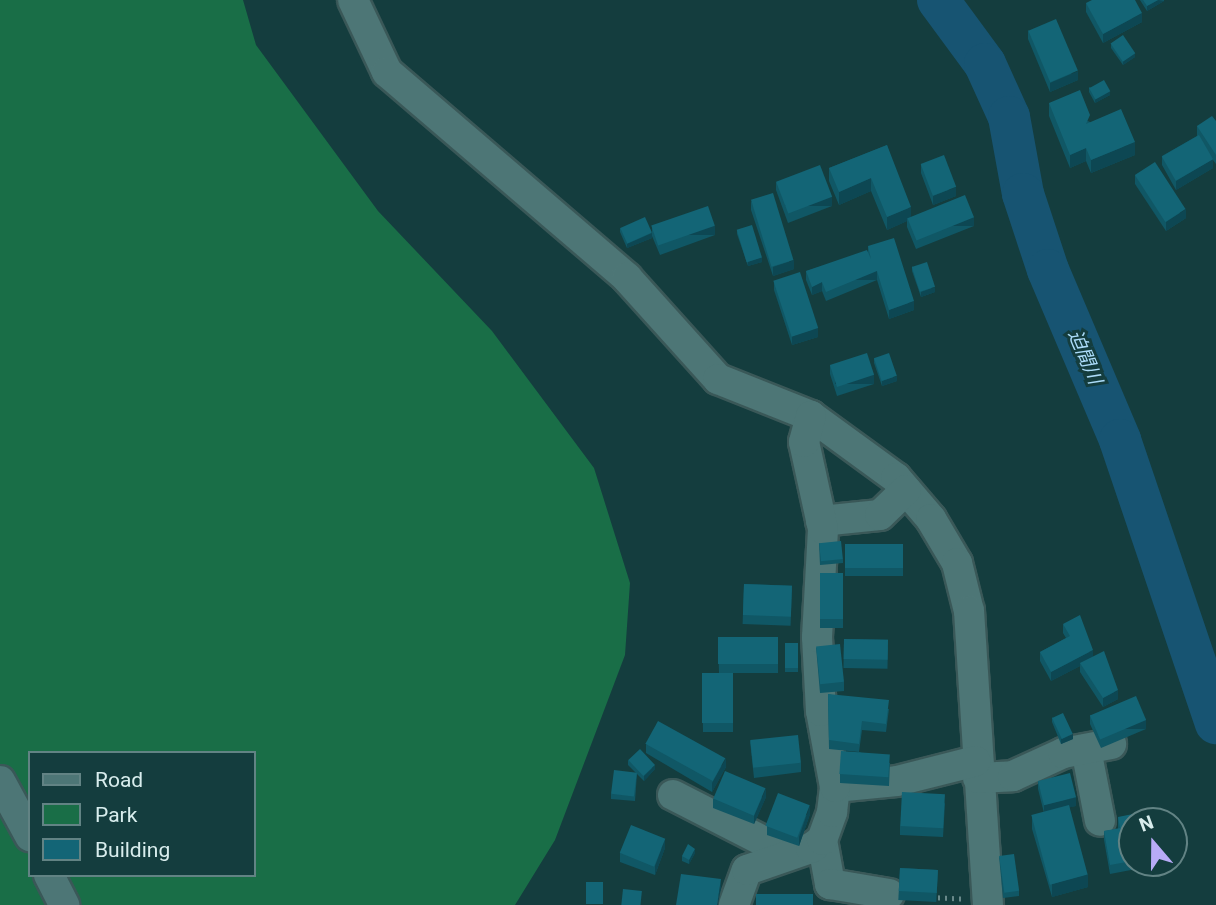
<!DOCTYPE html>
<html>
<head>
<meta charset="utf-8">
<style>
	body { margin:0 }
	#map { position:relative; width:1216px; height:905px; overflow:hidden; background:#143d3e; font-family:Roboto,"Noto Sans JP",sans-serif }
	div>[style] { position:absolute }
	.green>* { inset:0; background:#196e47 }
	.river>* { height:42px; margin:-21px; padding:0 21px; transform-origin:21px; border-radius:21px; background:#175472 }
	.path>* { height:4.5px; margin-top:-2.25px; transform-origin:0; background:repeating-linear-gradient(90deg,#69898a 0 2px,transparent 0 7px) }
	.roads { filter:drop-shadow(2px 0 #3a5858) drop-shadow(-2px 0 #3a5858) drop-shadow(0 2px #3a5858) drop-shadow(0 -2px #3a5858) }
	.minor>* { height:30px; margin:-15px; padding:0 15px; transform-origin:15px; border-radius:15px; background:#4d7676 }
	.wall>* { inset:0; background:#105765; transform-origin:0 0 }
	.shaded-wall>* { inset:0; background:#0d4753; transform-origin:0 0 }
	.building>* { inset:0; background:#136576; transform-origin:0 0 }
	span { translate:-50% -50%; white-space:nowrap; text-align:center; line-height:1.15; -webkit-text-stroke:6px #143d3e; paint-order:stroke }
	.water-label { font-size:19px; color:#abdbf8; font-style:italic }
	.legend { position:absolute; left:28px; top:751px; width:228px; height:126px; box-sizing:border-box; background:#143d3e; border:2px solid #628384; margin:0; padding:9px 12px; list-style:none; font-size:21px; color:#d8eded }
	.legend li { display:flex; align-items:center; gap:14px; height:35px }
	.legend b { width:35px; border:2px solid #628384 }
	.north { position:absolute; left:1118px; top:807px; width:70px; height:70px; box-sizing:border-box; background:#143d3e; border:2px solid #628384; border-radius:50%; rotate:340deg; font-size:19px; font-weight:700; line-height:28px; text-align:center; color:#d8eded }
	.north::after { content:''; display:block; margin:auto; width:24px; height:32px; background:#b8abf7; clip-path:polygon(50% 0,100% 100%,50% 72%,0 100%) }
</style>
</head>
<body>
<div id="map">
	<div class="green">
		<div style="clip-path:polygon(evenodd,0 0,243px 0,256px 45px,378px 211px,492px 331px,594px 468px,630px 583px,625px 655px,555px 840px,515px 905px,0 905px,0 0,30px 753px,254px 753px,254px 875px,30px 875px,30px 753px)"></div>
	</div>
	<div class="river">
		<div style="left:938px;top:0;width:79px;rotate:53.7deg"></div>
		<div style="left:985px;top:64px;width:58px;rotate:65.6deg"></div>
		<div style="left:1009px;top:117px;width:78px;rotate:79.7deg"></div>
		<div style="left:1023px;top:194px;width:80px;rotate:71.8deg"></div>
		<div style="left:1048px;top:270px;width:185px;rotate:67deg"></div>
		<div style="left:1120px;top:440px;width:299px;rotate:71.3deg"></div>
	</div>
	<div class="path">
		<div style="left:931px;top:897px;width:34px;rotate:3deg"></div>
	</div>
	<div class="roads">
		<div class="minor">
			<div style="left:353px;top:0;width:80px;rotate:64.7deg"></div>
			<div style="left:387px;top:72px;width:316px;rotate:40.6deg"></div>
			<div style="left:627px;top:278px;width:136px;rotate:48deg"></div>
			<div style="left:718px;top:379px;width:100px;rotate:21.7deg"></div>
			<div style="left:811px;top:416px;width:105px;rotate:36.1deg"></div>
			<div style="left:896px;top:478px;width:54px;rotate:49.5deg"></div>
			<div style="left:931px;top:519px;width:51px;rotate:59.4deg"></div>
			<div style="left:957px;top:563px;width:49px;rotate:76deg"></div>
			<div style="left:969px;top:611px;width:295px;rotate:86.3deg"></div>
			<div style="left:821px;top:521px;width:59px;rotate:-5.8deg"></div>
			<div style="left:880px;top:515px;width:36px;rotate:-44deg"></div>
			<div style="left:1086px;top:749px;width:73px;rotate:79deg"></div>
			<div style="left:978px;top:778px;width:35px;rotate:-3deg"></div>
			<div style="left:1013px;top:776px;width:55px;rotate:-24.7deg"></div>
			<div style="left:1063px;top:753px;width:49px;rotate:-10.6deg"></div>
			<div style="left:0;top:781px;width:63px;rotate:61.4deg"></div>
			<div style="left:835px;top:787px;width:62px;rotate:-5.5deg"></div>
			<div style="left:897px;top:781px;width:81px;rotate:-14.2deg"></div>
			<div style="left:673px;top:795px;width:130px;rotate:27deg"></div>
			<div style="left:822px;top:840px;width:45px;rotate:79.7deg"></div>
			<div style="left:830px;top:884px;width:60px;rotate:9.6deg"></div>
			<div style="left:49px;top:875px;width:34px;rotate:63deg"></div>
			<div style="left:734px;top:905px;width:37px;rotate:-70deg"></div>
			<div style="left:747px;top:870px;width:68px;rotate:-19deg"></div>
			<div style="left:811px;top:848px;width:14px;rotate:-36deg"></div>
			<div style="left:822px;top:840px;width:30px;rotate:-70deg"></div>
			<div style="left:832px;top:812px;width:25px;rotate:-83deg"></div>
			<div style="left:835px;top:787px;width:77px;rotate:-100.4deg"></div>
			<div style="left:821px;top:711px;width:74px;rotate:-93.1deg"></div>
			<div style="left:817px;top:637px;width:108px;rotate:-86.8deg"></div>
			<div style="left:823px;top:529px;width:89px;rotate:-102.3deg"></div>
			<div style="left:804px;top:442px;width:27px;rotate:-75deg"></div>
		</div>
	</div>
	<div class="wall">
		<div style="clip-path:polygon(1140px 0,1164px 0,1164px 1px,1147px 11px)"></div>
		<div style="clip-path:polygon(1086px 3px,1142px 22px,1103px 43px,1086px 12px)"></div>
		<div style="clip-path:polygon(1028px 30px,1078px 80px,1050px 92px,1028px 39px)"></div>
		<div style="clip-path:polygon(1111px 44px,1135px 57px,1123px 65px,1111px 48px)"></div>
		<div style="clip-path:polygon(1089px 87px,1110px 95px,1095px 103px,1089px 92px)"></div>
		<div style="clip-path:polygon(1049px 103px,1090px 122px,1135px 155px,1091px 173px,1086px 161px,1070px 168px,1049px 116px)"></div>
		<div style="clip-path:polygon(1216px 121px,1216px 164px,1213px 160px,1213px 168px,1176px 190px,1162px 165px,1162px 156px,1197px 136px,1197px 126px)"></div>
		<div style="clip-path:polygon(887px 145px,911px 217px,974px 226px,916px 249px,907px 227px,907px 221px,887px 230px,871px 191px,839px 205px,829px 181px,829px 168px)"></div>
		<div style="clip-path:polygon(921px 164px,956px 196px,933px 205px,921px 173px)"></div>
		<div style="clip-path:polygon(1135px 175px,1186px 218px,1166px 231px,1135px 184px)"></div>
		<div style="clip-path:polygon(776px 182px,832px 206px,788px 223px,776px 190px)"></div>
		<div style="clip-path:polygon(751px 201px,794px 269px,773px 276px,751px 210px)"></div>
		<div style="clip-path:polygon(652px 227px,715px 235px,660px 255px,652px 236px,652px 238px,627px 248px,620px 232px,620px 228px,652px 233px)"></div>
		<div style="clip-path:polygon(737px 230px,762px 262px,748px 266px,737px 234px)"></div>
		<div style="clip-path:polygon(868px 246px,914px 310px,889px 319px,877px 280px,826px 301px,822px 291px,812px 295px,806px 280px,806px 271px,868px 252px)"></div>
		<div style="clip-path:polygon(912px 266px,935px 292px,921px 297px,912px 271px)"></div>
		<div style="clip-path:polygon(774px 281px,818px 337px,792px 345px,774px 290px)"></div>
		<div style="clip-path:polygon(874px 358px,897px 381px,882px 386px,874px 363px)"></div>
		<div style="clip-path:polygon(830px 365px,874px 384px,837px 396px,830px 374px)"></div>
		<div style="clip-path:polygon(819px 543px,843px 559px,843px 563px,820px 565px)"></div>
		<div style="left:903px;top:544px;width:32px;height:58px;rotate:90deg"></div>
		<div style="left:820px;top:573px;width:23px;height:55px"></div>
		<div style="left:744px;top:584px;width:48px;height:40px;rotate:2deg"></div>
		<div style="clip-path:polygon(1063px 624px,1093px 657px,1118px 699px,1103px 707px,1080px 672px,1080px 666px,1051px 681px,1040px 661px,1040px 652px,1066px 638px,1063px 633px)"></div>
		<div style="clip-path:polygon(718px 637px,778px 637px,778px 673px,733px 673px,733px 732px,703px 732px,702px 673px,719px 673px)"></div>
		<div style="left:844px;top:639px;width:44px;height:29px;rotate:1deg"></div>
		<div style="left:785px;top:643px;width:13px;height:29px"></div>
		<div style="clip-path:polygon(816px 647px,844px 682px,844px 691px,820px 693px)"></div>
		<div style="clip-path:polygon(828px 694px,889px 709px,886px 732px,862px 730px,859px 752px,890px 763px,889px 786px,840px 783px,840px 774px,859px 752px,829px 749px)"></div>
		<div style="clip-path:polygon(1090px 715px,1146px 729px,1101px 748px,1090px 724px)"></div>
		<div style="clip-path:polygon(1052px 717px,1073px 739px,1061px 744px,1052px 722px)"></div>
		<div style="clip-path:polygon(750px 741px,801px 763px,801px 772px,754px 778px)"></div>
		<div style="clip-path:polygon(646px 744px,726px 767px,712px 792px,646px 753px)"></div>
		<div style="clip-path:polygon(628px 760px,655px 769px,644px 781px,637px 774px,635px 801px,611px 799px,611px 794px,636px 773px,628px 765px)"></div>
		<div style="clip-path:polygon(1038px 781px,1076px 806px,1069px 807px,1088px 887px,1052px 897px,1032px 829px,1032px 816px,1044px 813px,1038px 789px)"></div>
		<div style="clip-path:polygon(766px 797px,754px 824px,713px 808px,713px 799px)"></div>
		<div style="clip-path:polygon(945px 803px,943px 837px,900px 835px,900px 826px)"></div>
		<div style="clip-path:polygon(810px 814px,799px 846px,767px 835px,767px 826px)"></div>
		<div style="clip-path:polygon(1118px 817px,1132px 821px,1132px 863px,1152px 863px,1152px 866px,1110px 874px,1104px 840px,1104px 831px,1118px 829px)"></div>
		<div style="clip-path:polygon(665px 848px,655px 875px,620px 862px,620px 853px)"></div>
		<div style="clip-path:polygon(695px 853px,689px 864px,682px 861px,682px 856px)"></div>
		<div style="clip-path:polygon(999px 856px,1019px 891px,1019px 896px,1003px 898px)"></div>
		<div style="left:900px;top:868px;width:38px;height:32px;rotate:3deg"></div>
	</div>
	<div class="shaded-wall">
		<div style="clip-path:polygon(1158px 0,1164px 1px,1147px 11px,1147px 6px)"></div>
		<div style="clip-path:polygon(1142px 13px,1142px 22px,1103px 43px,1103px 34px)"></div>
		<div style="clip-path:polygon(1135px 53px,1135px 57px,1123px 65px,1123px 61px)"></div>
		<div style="clip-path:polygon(1078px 71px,1078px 80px,1050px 92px,1050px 83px)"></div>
		<div style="clip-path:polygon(1110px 91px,1110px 95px,1095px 103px,1095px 98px)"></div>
		<div style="clip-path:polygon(1135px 142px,1135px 155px,1091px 173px,1091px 160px)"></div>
		<div style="clip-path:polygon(1086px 148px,1086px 161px,1070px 168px,1070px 155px)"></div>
		<div style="clip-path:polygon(1213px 159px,1213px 168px,1176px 190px,1176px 181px)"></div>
		<div style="clip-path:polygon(871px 178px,871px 191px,839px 205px,839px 192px)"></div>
		<div style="clip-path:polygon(956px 187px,956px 196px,933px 205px,933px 196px)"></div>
		<div style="left:832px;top:197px;width:9px;height:47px;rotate:90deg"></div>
		<div style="clip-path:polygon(911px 207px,911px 220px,907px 218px,907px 221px,887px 230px,887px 217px)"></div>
		<div style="clip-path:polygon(1186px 209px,1186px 218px,1166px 231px,1166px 222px)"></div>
		<div style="left:974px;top:217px;width:9px;height:62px;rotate:90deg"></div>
		<div style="left:715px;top:226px;width:9px;height:59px;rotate:90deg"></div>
		<div style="clip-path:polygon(652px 233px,652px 238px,627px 248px,627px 244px)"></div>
		<div style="clip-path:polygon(762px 257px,762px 262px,748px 266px,748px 262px)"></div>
		<div style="clip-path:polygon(794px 260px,794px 269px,773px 276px,773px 267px)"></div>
		<div style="left:877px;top:271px;width:9px;height:55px;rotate:90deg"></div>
		<div style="clip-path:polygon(822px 282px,822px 291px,812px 295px,812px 287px)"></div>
		<div style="clip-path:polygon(935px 287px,935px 292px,921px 297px,921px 292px)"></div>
		<div style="clip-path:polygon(914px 301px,914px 310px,889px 319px,889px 310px)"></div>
		<div style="clip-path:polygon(818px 328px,818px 337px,792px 345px,792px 336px)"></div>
		<div style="left:874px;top:375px;width:9px;height:39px;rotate:90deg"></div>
		<div style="clip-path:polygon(897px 376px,897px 381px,882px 386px,882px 381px)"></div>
		<div style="clip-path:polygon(1093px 650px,1093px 659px,1080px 663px,1080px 666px,1051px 681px,1051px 672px)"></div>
		<div style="clip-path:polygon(1118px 690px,1118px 699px,1103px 707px,1103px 698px)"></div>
		<div style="left:1146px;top:720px;width:9px;height:49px;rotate:90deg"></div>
		<div style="clip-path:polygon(1073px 734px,1073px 739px,1061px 744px,1061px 739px)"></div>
		<div style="clip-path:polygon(726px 758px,726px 767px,712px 792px,712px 783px)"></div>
		<div style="clip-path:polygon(655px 765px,655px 769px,644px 781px,644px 776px)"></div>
		<div style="clip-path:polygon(766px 788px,766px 797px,754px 824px,754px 816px)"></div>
		<div style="clip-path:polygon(1076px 797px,1076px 806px,1044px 813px,1044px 805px)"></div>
		<div style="clip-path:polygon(810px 805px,810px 814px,799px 846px,799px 837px)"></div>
		<div style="clip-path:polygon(665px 839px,665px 848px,655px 875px,655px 866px)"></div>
		<div style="clip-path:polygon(695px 849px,695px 853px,689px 864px,689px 860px)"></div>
		<div style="clip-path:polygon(1088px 874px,1088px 887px,1052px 897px,1052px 884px)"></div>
		<div style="clip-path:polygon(721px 879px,721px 888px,718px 905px,717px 905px)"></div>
	</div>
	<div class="building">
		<div style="clip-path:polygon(1092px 0,1135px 0,1142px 13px,1103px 34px,1086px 3px)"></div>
		<div style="clip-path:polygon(1143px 0,1158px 0,1147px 6px)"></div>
		<div style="left:1056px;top:19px;width:56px;height:30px;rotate:67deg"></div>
		<div style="left:1123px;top:35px;width:22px;height:15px;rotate:56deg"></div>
		<div style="left:1104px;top:80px;width:13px;height:17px;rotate:61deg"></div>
		<div style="clip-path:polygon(1080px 90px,1090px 115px,1086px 124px,1121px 109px,1135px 142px,1091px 160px,1086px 148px,1070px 155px,1049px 103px)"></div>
		<div style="clip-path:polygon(1212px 116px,1216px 121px,1216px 155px,1197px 126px)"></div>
		<div style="left:1199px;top:135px;width:28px;height:43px;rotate:60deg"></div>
		<div style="clip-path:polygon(887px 145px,911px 207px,887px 217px,871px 178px,839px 192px,829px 168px)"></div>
		<div style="left:944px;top:155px;width:34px;height:25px;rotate:69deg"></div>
		<div style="left:1155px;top:162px;width:56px;height:24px;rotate:57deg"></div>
		<div style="left:820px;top:165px;width:34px;height:47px;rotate:69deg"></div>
		<div style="left:773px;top:193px;width:70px;height:23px;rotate:73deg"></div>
		<div style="left:965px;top:195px;width:24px;height:62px;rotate:68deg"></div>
		<div style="left:708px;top:206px;width:21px;height:60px;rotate:71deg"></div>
		<div style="left:645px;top:217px;width:17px;height:27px;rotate:66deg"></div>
		<div style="left:752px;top:225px;width:34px;height:16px;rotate:73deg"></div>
		<div style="clip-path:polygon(894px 238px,914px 301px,889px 310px,877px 271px,826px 292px,822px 282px,812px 287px,806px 271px,867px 250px,871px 259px,868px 246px)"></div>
		<div style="left:927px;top:262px;width:26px;height:16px;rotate:72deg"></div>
		<div style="left:800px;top:272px;width:59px;height:28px;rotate:72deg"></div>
		<div style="left:867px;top:353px;width:23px;height:39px;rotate:72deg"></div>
		<div style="left:889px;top:353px;width:24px;height:16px;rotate:71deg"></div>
		<div style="left:841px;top:541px;width:18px;height:22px;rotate:84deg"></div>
		<div style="left:903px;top:544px;width:24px;height:58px;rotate:90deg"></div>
		<div style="left:820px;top:573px;width:23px;height:46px"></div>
		<div style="left:744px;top:584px;width:48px;height:31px;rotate:2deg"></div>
		<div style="clip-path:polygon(1080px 615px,1093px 650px,1051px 672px,1040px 652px,1070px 636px,1063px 624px)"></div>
		<div style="left:718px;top:637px;width:60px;height:27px"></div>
		<div style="left:844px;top:639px;width:44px;height:20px;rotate:1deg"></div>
		<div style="left:785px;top:643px;width:13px;height:25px"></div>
		<div style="left:840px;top:644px;width:38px;height:24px;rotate:84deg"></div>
		<div style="clip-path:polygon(1104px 651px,1118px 690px,1103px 698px,1080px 663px)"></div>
		<div style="left:702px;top:673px;width:31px;height:50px"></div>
		<div style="clip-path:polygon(828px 694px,889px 700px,886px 724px,862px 721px,859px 744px,829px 740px)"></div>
		<div style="left:1136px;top:696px;width:26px;height:50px;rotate:67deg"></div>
		<div style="left:1063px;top:713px;width:23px;height:12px;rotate:65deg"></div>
		<div style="left:658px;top:721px;width:77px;height:26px;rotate:29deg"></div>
		<div style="left:798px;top:735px;width:28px;height:48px;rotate:84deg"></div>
		<div style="left:640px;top:749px;width:22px;height:16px;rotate:47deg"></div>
		<div style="left:841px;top:751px;width:49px;height:23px;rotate:4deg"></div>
		<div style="left:614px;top:770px;width:23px;height:24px;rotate:7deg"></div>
		<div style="left:725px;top:771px;width:44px;height:30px;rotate:23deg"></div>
		<div style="left:1070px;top:773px;width:25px;height:33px;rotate:76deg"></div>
		<div style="left:902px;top:792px;width:43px;height:34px;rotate:3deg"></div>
		<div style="left:778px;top:793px;width:34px;height:35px;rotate:21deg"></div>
		<div style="left:1069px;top:805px;width:72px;height:39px;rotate:75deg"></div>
		<div style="clip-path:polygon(1143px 812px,1145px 821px,1132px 821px,1132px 861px,1110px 865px,1104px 831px,1120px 828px,1118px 817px)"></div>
		<div style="left:631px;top:825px;width:37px;height:30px;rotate:22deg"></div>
		<div style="clip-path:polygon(688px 844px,695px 849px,689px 860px,682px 856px)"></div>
		<div style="left:1014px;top:854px;width:37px;height:15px;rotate:82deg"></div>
		<div style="left:900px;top:868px;width:38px;height:23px;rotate:3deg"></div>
		<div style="clip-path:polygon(681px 874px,721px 879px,717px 905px,676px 905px)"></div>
		<div style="left:586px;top:882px;width:17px;height:22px"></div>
		<div style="left:623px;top:889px;width:19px;height:16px;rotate:6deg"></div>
		<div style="left:813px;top:894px;width:11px;height:57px;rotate:90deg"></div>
	</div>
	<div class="water-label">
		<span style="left:1085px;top:357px;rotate:67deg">迫間川</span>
	</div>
	<ul class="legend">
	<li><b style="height:9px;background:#4d7676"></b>Road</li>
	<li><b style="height:19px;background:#196e47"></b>Park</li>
	<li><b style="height:19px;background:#136576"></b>Building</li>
	</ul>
	<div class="north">N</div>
</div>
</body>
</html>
